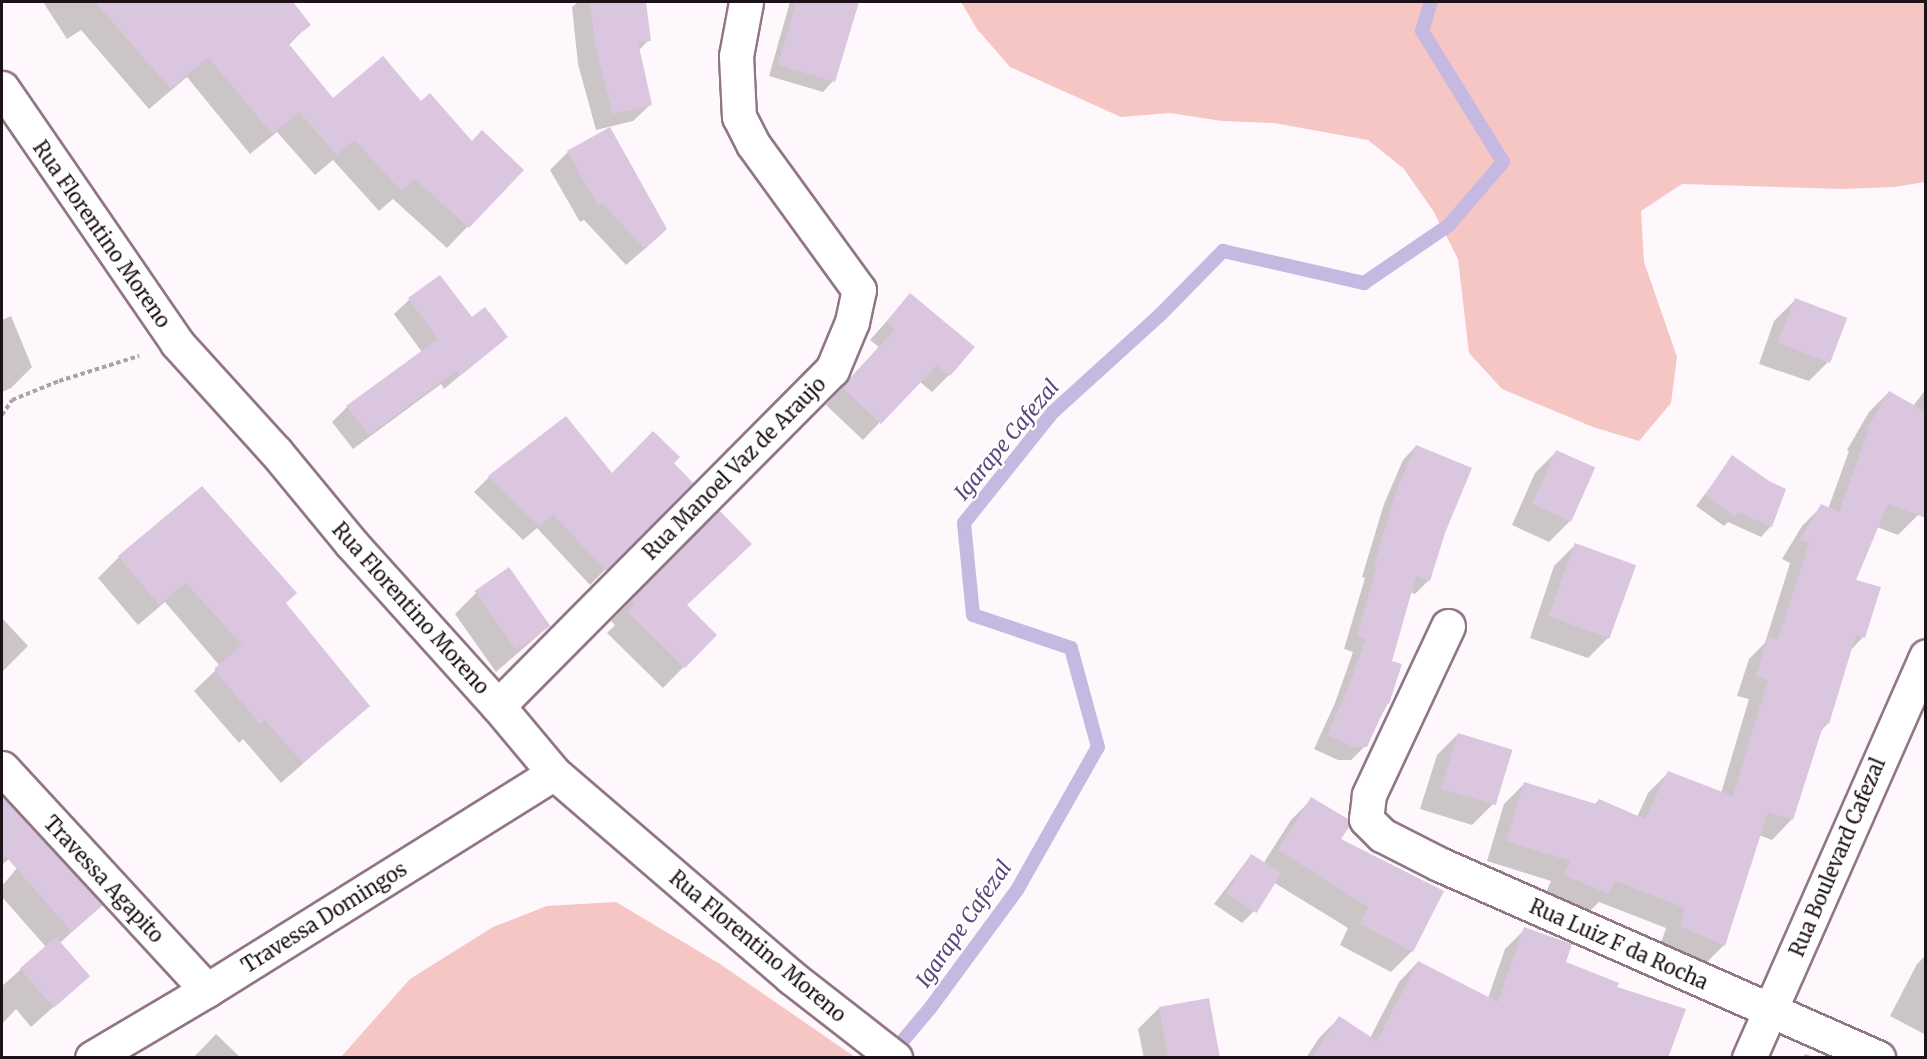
<!DOCTYPE html>
<html>
<head>
<meta charset="utf-8">
<style>
	body { margin:0 }
	#map { position:relative; width:1927px; height:1059px; overflow:hidden; background:#fef7fb; font-family:Merriweather,serif }
	div>[style] { position:absolute }
	.green>* { inset:0; background:#f5c6c3 }
	.shadow>* { inset:0; background:#0003 }
	.stream>* { height:14px; margin:-7px; padding:0 7px; transform-origin:7px; border-radius:7px; background:#c5b9e2 }
	.building>* { inset:0; background:#dac6df; transform-origin:0 0 }
	.path>* { height:4px; margin-top:-2px; transform-origin:0; background:repeating-linear-gradient(90deg,#aaa2a7 0 4.5px,transparent 0 7.5px) }
	.roads { filter:drop-shadow(2px 0 #917687) drop-shadow(-2px 0 #917687) drop-shadow(0 2px #917687) drop-shadow(0 -2px #917687) }
	.minor>* { height:33px; margin:-16.5px; padding:0 16.5px; transform-origin:16.5px; border-radius:16.5px; background:#fff }
	span { translate:-50% -50%; white-space:nowrap; text-align:center; line-height:1.15; -webkit-text-stroke:4.5px #fff; paint-order:stroke }
	.street-label { font-size:20px; color:#1d1219 }
	.water-label { font-size:21px; color:#5b487e; font-style:italic }
	.frame { position:absolute; inset:0; border:3px solid #1d1219; pointer-events:none }
</style>
</head>
<body>
<div id="map">
	<div class="green">
		<div style="clip-path:polygon(961px 2px,1925px 2px,1925px 182px,1894px 187px,1843px 189px,1682px 184px,1641px 211px,1644px 262px,1677px 357px,1671px 403px,1639px 441px,1593px 427px,1502px 389px,1469px 353px,1458px 259px,1434px 212px,1404px 169px,1368px 140px,1274px 123px,1222px 121px,1170px 113px,1121px 117px,1010px 67px,977px 29px)"></div>
		<div style="clip-path:polygon(616px 902px,720px 964px,855px 1057px,341px 1057px,410px 979px,493px 927px,547px 906px)"></div>
	</div>
	<div class="shadow">
		<div style="clip-path:polygon(43px 2px,146px 2px,149px 6px,155px 2px,186px 2px,204px 22px,229px 2px,291px 2px,309px 24px,288px 46px,333px 100px,421px 103px,472px 143px,522px 170px,447px 248px,393px 199px,379px 211px,333px 160px,315px 175px,277px 132px,250px 154px,187px 77px,149px 109px,81px 30px,67px 39px)"></div>
		<div style="clip-path:polygon(578px 2px,645px 2px,649px 40px,638px 51px,651px 104px,633px 121px,596px 130px,578px 64px,572px 7px)"></div>
		<div style="clip-path:polygon(790px 2px,858px 2px,833px 81px,823px 92px,769px 76px)"></div>
		<div style="clip-path:polygon(568px 152px,647px 247px,626px 265px,584px 220px,580px 222px,550px 170px)"></div>
		<div style="clip-path:polygon(440px 277px,471px 319px,506px 337px,444px 389px,441px 384px,353px 449px,332px 422px,347px 407px,422px 352px,394px 314px,409px 300px)"></div>
		<div style="clip-path:polygon(910px 295px,949px 375px,932px 392px,919px 381px,863px 440px,826px 405px,879px 347px,870px 340px)"></div>
		<div style="clip-path:polygon(1795px 300px,1830px 360px,1809px 381px,1759px 364px,1774px 321px)"></div>
		<div style="clip-path:polygon(11px 316px,32px 367px,11px 388px,2px 392px,2px 320px)"></div>
		<div style="clip-path:polygon(1926px 389px,1926px 495px,1918px 515px,1898px 535px,1877px 527px,1854px 581px,1879px 588px,1863px 637px,1849px 652px,1828px 723px,1820px 732px,1792px 819px,1772px 840px,1759px 835px,1724px 945px,1704px 965px,1660px 946px,1666px 928px,1599px 902px,1587px 914px,1545px 895px,1551px 881px,1487px 861px,1504px 804px,1524px 784px,1594px 805px,1599px 800px,1637px 817px,1648px 793px,1668px 773px,1721px 793px,1749px 699px,1737px 696px,1749px 659px,1765px 643px,1790px 563px,1782px 559px,1802px 526px,1822px 506px,1828px 509px,1849px 451px,1847px 450px,1869px 412px,1889px 392px,1913px 406px)"></div>
		<div style="clip-path:polygon(566px 418px,612px 475px,672px 463px,691px 483px,590px 585px,537px 528px,523px 540px,474px 492px,489px 477px)"></div>
		<div style="clip-path:polygon(1416px 446px,1443px 532px,1429px 580px,1415px 594px,1410px 592px,1390px 662px,1388px 703px,1365px 746px,1351px 760px,1338px 760px,1314px 749px,1335px 703px,1353px 652px,1344px 649px,1365px 578px,1362px 577px,1384px 504px,1403px 460px)"></div>
		<div style="clip-path:polygon(1556px 452px,1593px 468px,1570px 521px,1549px 542px,1512px 525px,1535px 473px)"></div>
		<div style="clip-path:polygon(1733px 457px,1771px 526px,1761px 537px,1728px 522px,1724px 526px,1696px 506px)"></div>
		<div style="clip-path:polygon(202px 488px,285px 603px,368px 706px,281px 783px,243px 739px,239px 743px,194px 691px,220px 666px,165px 602px,138px 625px,98px 578px,119px 557px)"></div>
		<div style="clip-path:polygon(719px 512px,685px 606px,715px 635px,663px 688px,607px 633px,615px 625px,611px 621px)"></div>
		<div style="clip-path:polygon(1575px 545px,1609px 637px,1588px 658px,1530px 638px,1554px 566px)"></div>
		<div style="clip-path:polygon(509px 569px,549px 626px,496px 672px,455px 614px,476px 593px)"></div>
		<div style="clip-path:polygon(2px 618px,28px 646px,2px 672px)"></div>
		<div style="clip-path:polygon(1458px 734px,1493px 804px,1472px 825px,1420px 809px,1437px 755px)"></div>
		<div style="clip-path:polygon(2px 797px,36px 835px,2px 865px)"></div>
		<div style="clip-path:polygon(1312px 799px,1412px 951px,1391px 972px,1340px 945px,1348px 928px,1273px 882px,1253px 912px,1242px 923px,1214px 904px,1251px 855px,1263px 864px,1291px 820px)"></div>
		<div style="clip-path:polygon(22px 862px,101px 905px,60px 943px,88px 976px,31px 1027px,16px 1009px,2px 1024px,2px 986px,46px 947px,2px 897px,2px 886px)"></div>
		<div style="clip-path:polygon(1525px 929px,1564px 963px,1615px 988px,1534px 1058px,1306px 1058px,1319px 1038px,1339px 1018px,1370px 1038px,1399px 982px,1418px 962px,1488px 998px,1505px 949px)"></div>
		<div style="clip-path:polygon(1926px 955px,1926px 1035px,1890px 1016px,1917px 964px)"></div>
		<div style="clip-path:polygon(1159px 1008px,1218px 1058px,1144px 1058px,1138px 1029px)"></div>
		<div style="clip-path:polygon(216px 1034px,241px 1058px,193px 1058px)"></div>
		<div style="clip-path:polygon(1805px 1054px,1817px 1058px,1802px 1058px)"></div>
	</div>
	<div class="stream">
		<div style="left:890px;top:1056px;width:64px;rotate:-50.1deg"></div>
		<div style="left:931px;top:1007px;width:145px;rotate:-53.7deg"></div>
		<div style="left:1017px;top:890px;width:164px;rotate:-60.5deg"></div>
		<div style="left:1098px;top:747px;width:103px;rotate:-105.3deg"></div>
		<div style="left:1071px;top:648px;width:103px;rotate:-161.4deg"></div>
		<div style="left:973px;top:615px;width:92px;rotate:-95.6deg"></div>
		<div style="left:964px;top:523px;width:142px;rotate:-51.3deg"></div>
		<div style="left:1053px;top:412px;width:144px;rotate:-42.2deg"></div>
		<div style="left:1160px;top:315px;width:90px;rotate:-45.5deg"></div>
		<div style="left:1223px;top:251px;width:145px;rotate:12.8deg"></div>
		<div style="left:1364px;top:283px;width:103px;rotate:-34.3deg"></div>
		<div style="left:1449px;top:225px;width:83px;rotate:-49.4deg"></div>
		<div style="left:1503px;top:162px;width:154px;rotate:-121.7deg"></div>
		<div style="left:1422px;top:31px;width:30px;rotate:-73deg"></div>
	</div>
	<div class="building">
		<div style="clip-path:polygon(95px 2px,293px 2px,311px 25px,288px 43px,333px 98px,383px 56px,421px 101px,430px 93px,472px 141px,482px 130px,524px 170px,469px 228px,415px 179px,401px 191px,355px 140px,337px 155px,299px 112px,272px 134px,208px 57px,171px 89px)"></div>
		<div style="clip-path:polygon(590px 2px,646px 2px,651px 41px,638px 42px,652px 105px,613px 114px,595px 46px)"></div>
		<div style="clip-path:polygon(796px 2px,859px 2px,835px 82px,778px 65px)"></div>
		<div style="clip-path:polygon(610px 127px,667px 229px,645px 249px,602px 203px,598px 206px,567px 151px)"></div>
		<div style="clip-path:polygon(440px 275px,472px 317px,485px 307px,508px 337px,460px 376px,456px 371px,369px 435px,346px 406px,438px 339px,408px 298px)"></div>
		<div style="clip-path:polygon(910px 293px,975px 347px,950px 376px,937px 365px,881px 424px,842px 387px,895px 329px,886px 322px)"></div>
		<div style="left:1795px;top:298px;width:56px;height:48px;rotate:21deg"></div>
		<div style="clip-path:polygon(1889px 391px,1926px 412px,1926px 518px,1888px 504px,1856px 580px,1881px 587px,1865px 638px,1856px 635px,1829px 724px,1824px 723px,1793px 820px,1768px 812px,1725px 946px,1680px 926px,1685px 908px,1615px 881px,1609px 894px,1564px 875px,1570px 861px,1506px 841px,1524px 782px,1596px 804px,1599px 799px,1645px 819px,1668px 771px,1733px 796px,1768px 680px,1756px 676px,1768px 637px,1778px 640px,1809px 543px,1800px 539px,1821px 504px,1839px 512px,1868px 431px,1866px 430px)"></div>
		<div style="clip-path:polygon(566px 416px,612px 473px,653px 431px,680px 457px,674px 463px,693px 483px,606px 571px,553px 514px,539px 526px,488px 476px)"></div>
		<div style="clip-path:polygon(1416px 445px,1472px 468px,1445px 533px,1430px 581px,1416px 576px,1392px 661px,1402px 664px,1389px 704px,1387px 703px,1367px 747px,1353px 747px,1327px 735px,1348px 688px,1366px 638px,1357px 636px,1377px 565px,1374px 564px,1397px 489px)"></div>
		<div style="left:1556px;top:450px;width:43px;height:59px;rotate:24deg"></div>
		<div style="clip-path:polygon(1732px 455px,1769px 481px,1786px 489px,1772px 527px,1738px 512px,1735px 517px,1705px 495px)"></div>
		<div style="clip-path:polygon(202px 486px,297px 593px,286px 603px,370px 706px,303px 763px,265px 720px,260px 724px,214px 669px,242px 645px,186px 583px,159px 605px,118px 556px)"></div>
		<div style="clip-path:polygon(719px 510px,752px 544px,687px 605px,717px 635px,685px 668px,627px 612px,635px 603px,631px 599px)"></div>
		<div style="left:1575px;top:543px;width:65px;height:78px;rotate:20deg"></div>
		<div style="left:509px;top:567px;width:72px;height:42px;rotate:55deg"></div>
		<div style="left:1458px;top:733px;width:57px;height:58px;rotate:17deg"></div>
		<div style="clip-path:polygon(2px 795px,103px 905px,72px 932px,2px 852px)"></div>
		<div style="clip-path:polygon(1311px 797px,1348px 819px,1349px 827px,1341px 839px,1444px 891px,1413px 952px,1360px 924px,1368px 907px,1278px 850px)"></div>
		<div style="left:1251px;top:854px;width:36px;height:47px;rotate:32deg"></div>
		<div style="clip-path:polygon(1524px 927px,1572px 944px,1566px 962px,1619px 983px,1617px 987px,1686px 1009px,1668px 1058px,1311px 1058px,1339px 1016px,1377px 1041px,1418px 961px,1498px 1002px)"></div>
		<div style="left:56px;top:937px;width:52px;height:48px;rotate:49deg"></div>
		<div style="clip-path:polygon(1209px 998px,1220px 1058px,1168px 1058px,1159px 1007px)"></div>
	</div>
	<div class="path">
		<div style="left:2px;top:415px;width:18px;rotate:-56deg"></div>
		<div style="left:12px;top:400px;width:51px;rotate:-22deg"></div>
		<div style="left:59px;top:381px;width:84px;rotate:-17.4deg"></div>
	</div>
	<div class="roads">
		<div class="minor">
			<div style="left:2px;top:88px;width:309px;rotate:55.5deg"></div>
			<div style="left:177px;top:343px;width:147px;rotate:47.8deg"></div>
			<div style="left:276px;top:452px;width:118px;rotate:50.5deg"></div>
			<div style="left:351px;top:543px;width:219px;rotate:48deg"></div>
			<div style="left:498px;top:706px;width:87px;rotate:50.1deg"></div>
			<div style="left:554px;top:773px;width:313px;rotate:40.7deg"></div>
			<div style="left:791px;top:977px;width:132px;rotate:37.9deg"></div>
			<div style="left:1448px;top:626px;width:187px;rotate:115.1deg"></div>
			<div style="left:1369px;top:795px;width:24px;rotate:97deg"></div>
			<div style="left:1366px;top:819px;width:23px;rotate:45deg"></div>
			<div style="left:1382px;top:835px;width:64px;rotate:27deg"></div>
			<div style="left:1439px;top:864px;width:480px;rotate:23.8deg"></div>
			<div style="left:498px;top:706px;width:474px;rotate:-45.2deg"></div>
			<div style="left:832px;top:370px;width:52px;rotate:-67.4deg"></div>
			<div style="left:852px;top:322px;width:33px;rotate:-78deg"></div>
			<div style="left:859px;top:290px;width:180px;rotate:-126deg"></div>
			<div style="left:753px;top:144px;width:30px;rotate:-117deg"></div>
			<div style="left:739px;top:117px;width:61px;rotate:-92.8deg"></div>
			<div style="left:736px;top:56px;width:55px;rotate:-79.5deg"></div>
			<div style="left:2px;top:768px;width:302px;rotate:47.3deg"></div>
			<div style="left:92px;top:1058px;width:134px;rotate:-30.6deg"></div>
			<div style="left:207px;top:990px;width:409px;rotate:-32deg"></div>
			<div style="left:1749px;top:1058px;width:439px;rotate:-66.2deg"></div>
		</div>
	</div>
	<div class="street-label">
		<span style="left:102px;top:234px;rotate:55deg">Rua Florentino Moreno</span>
		<span style="left:734px;top:468px;rotate:-45deg">Rua Manoel Vaz de Araujo</span>
		<span style="left:411px;top:608px;rotate:48deg">Rua Florentino Moreno</span>
		<span style="left:1837px;top:857px;rotate:-67deg">Rua Boulevard Cafezal</span>
		<span style="left:104px;top:879px;rotate:47deg">Travessa Agapito</span>
		<span style="left:324px;top:917px;rotate:-32deg">Travessa Domingos</span>
		<span style="left:1619px;top:944px;rotate:24deg">Rua Luiz F da Rocha</span>
		<span style="left:758px;top:946px;rotate:40deg">Rua Florentino Moreno</span>
	</div>
	<div class="water-label">
		<span style="left:1007px;top:440px;rotate:-50deg">Igarape Cafezal</span>
		<span style="left:964px;top:924px;rotate:-55deg">Igarape Cafezal</span>
	</div>
	<div class="frame"></div>
</div>
</body>
</html>
